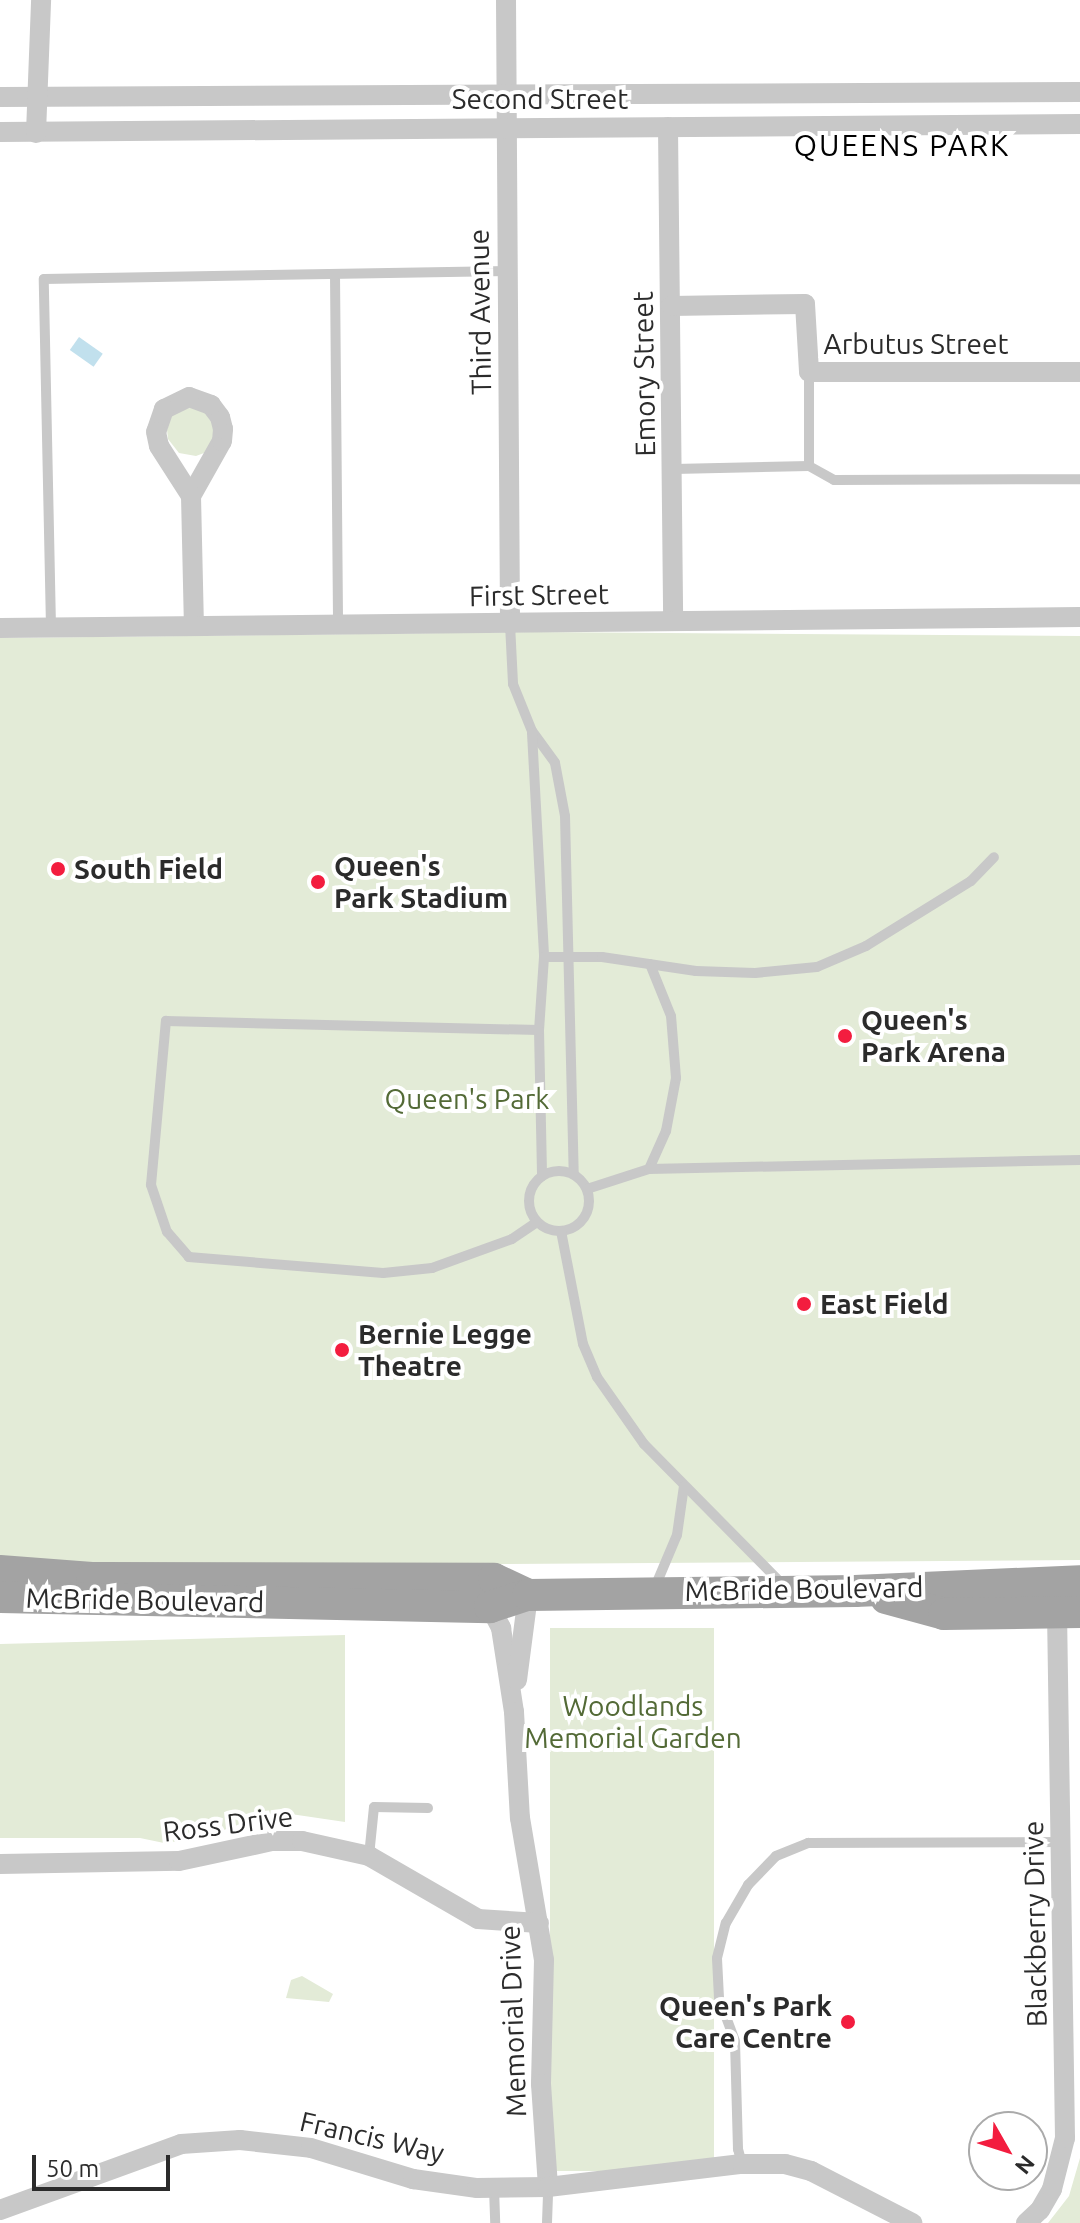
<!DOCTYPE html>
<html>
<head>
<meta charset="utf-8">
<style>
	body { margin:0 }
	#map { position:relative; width:1080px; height:2223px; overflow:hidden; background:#fff; font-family:Ubuntu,sans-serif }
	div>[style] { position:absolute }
	.green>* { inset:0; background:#e3ebd7; transform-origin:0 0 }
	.water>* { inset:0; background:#c1e0ed; transform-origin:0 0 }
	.service>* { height:10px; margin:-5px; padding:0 5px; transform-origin:5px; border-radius:5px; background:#c8c8c8 }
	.service>.ring { margin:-5px; padding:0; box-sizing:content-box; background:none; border:10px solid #c8c8c8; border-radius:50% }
	.minor>* { height:20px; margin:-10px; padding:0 10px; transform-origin:10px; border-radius:10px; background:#c8c8c8 }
	.primary>* { height:32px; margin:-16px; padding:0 16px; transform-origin:16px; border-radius:16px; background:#a3a3a3 }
	.dots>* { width:22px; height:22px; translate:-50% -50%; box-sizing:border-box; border:4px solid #fff; border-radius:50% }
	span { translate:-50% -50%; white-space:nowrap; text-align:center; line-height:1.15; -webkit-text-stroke:8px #fff; paint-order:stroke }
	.street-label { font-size:28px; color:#2b2b2b }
	.poi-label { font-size:28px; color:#2b2b2b; font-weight:700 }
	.left { translate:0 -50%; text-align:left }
	.right { translate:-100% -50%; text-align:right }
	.park-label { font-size:28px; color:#536a36 }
	.neighbourhood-label { font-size:30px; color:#000; letter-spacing:2px }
	.north { position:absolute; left:968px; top:2111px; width:80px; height:80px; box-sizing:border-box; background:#fff; border:2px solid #aaa; border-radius:50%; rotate:129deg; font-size:22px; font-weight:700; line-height:32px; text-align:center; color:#2b2b2b }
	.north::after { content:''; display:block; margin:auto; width:28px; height:36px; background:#f31d3f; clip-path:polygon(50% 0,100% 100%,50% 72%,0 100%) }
	.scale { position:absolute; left:32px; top:2155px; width:138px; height:36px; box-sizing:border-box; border:4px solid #2b2b2b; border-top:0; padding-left:10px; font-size:24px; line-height:28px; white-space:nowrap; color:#2b2b2b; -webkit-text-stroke:6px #fff; paint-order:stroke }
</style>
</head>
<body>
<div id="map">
	<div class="green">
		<div style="clip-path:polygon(202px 407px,218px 433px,204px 453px,196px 456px,179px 453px,168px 439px,167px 430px,172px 414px,179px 409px)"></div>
		<div style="clip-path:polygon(535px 632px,1080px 636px,1080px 1560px,82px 1567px,0 1560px,0 638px)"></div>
		<div style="left:550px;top:1628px;width:164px;height:543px"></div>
		<div style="clip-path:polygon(345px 1635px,345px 1822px,284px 1813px,243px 1823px,202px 1838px,164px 1843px,140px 1838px,0 1838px,0 1644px)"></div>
		<div style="clip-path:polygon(302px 1976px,333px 1994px,329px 2002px,286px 1998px,291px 1980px)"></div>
		<div style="clip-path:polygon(1080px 2158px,1080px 2223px,1048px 2223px,1069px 2196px)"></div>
	</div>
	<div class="water">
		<div style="left:79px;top:337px;width:29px;height:16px;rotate:35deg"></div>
	</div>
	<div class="service">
		<div style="left:335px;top:274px;width:353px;rotate:89.5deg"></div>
		<div style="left:809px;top:466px;width:29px;rotate:29deg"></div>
		<div style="left:834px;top:480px;width:246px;rotate:-0.2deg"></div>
		<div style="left:674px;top:469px;width:135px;rotate:-1.3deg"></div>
		<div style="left:809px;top:466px;width:94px;rotate:-90deg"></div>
		<div style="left:510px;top:624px;width:60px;rotate:87.1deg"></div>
		<div style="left:513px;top:684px;width:51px;rotate:68deg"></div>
		<div style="left:532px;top:731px;width:39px;rotate:54deg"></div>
		<div style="left:555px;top:763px;width:54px;rotate:79.3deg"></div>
		<div style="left:565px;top:816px;width:358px;rotate:88.6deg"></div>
		<div style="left:51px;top:627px;width:348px;rotate:-91.2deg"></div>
		<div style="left:44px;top:279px;width:464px;rotate:-1deg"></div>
		<div style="left:532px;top:733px;width:224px;rotate:86.9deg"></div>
		<div style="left:544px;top:957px;width:73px;rotate:93.9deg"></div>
		<div style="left:539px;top:1030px;width:146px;rotate:88.8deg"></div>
		<div style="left:544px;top:957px;width:58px"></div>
		<div style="left:602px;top:957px;width:95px;rotate:8.5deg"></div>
		<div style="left:696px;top:971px;width:59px;rotate:1.9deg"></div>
		<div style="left:755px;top:973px;width:62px;rotate:-5.5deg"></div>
		<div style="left:817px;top:967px;width:53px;rotate:-23.2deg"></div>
		<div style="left:866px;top:946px;width:123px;rotate:-31.8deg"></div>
		<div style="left:971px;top:881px;width:33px;rotate:-46deg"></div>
		<div style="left:649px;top:1169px;width:42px;rotate:-65.9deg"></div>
		<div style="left:666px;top:1131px;width:54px;rotate:-79.3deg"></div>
		<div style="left:676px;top:1078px;width:62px;rotate:-94.6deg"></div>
		<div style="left:671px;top:1016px;width:56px;rotate:-112deg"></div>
		<div class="ring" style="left:529px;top:1171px;width:50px;height:50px"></div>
		<div style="left:587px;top:1189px;width:65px;rotate:-17.9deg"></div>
		<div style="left:649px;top:1169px;width:431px;rotate:-1.2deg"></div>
		<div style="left:537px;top:1222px;width:30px;rotate:146deg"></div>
		<div style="left:512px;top:1239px;width:85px;rotate:160.1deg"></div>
		<div style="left:432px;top:1268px;width:49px;rotate:174.2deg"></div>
		<div style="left:383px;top:1273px;width:195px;rotate:-175.3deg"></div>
		<div style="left:189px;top:1257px;width:33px;rotate:-131deg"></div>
		<div style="left:167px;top:1232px;width:50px;rotate:-108.8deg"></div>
		<div style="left:151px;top:1185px;width:165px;rotate:-84.8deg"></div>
		<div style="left:166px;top:1021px;width:373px;rotate:1.4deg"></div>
		<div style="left:561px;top:1231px;width:115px;rotate:79deg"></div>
		<div style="left:583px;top:1344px;width:36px;rotate:67deg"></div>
		<div style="left:597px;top:1377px;width:82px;rotate:55deg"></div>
		<div style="left:644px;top:1444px;width:197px;rotate:45.4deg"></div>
		<div style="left:655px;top:1587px;width:56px;rotate:-67.1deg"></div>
		<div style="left:677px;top:1535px;width:49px;rotate:-81.9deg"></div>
		<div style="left:369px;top:1856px;width:49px;rotate:-84.2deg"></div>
		<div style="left:374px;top:1807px;width:54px;rotate:1.1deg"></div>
		<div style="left:742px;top:2164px;width:16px;rotate:-105deg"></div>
		<div style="left:738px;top:2149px;width:108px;rotate:-91.6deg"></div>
		<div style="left:735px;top:2041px;width:46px;rotate:-110.4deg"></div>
		<div style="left:719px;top:1998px;width:40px;rotate:-92.9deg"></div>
		<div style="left:717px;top:1958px;width:36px;rotate:-76deg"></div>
		<div style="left:726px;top:1923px;width:44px;rotate:-59.9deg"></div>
		<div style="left:748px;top:1885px;width:40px;rotate:-46deg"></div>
		<div style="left:776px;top:1856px;width:35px;rotate:-22deg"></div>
		<div style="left:808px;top:1843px;width:254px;rotate:-0.2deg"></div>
		<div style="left:494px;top:2188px;width:35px;rotate:88deg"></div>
		<div style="left:547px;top:2223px;width:36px;rotate:-88deg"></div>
	</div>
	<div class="minor">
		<div style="left:506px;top:0;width:624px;rotate:89.63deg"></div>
		<div style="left:0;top:97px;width:1080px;rotate:-0.27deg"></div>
		<div style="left:668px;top:127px;width:493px;rotate:89.4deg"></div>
		<div style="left:0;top:132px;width:1080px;rotate:-0.42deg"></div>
		<div style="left:36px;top:133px;width:133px;rotate:-87.8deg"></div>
		<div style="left:671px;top:306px;width:134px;rotate:-0.9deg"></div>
		<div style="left:805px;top:304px;width:68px;rotate:86.6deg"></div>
		<div style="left:809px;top:372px;width:271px"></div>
		<div style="left:191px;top:496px;width:63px;rotate:-60.6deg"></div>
		<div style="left:222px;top:441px;width:12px;rotate:-85deg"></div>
		<div style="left:223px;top:429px;width:12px;rotate:-104deg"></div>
		<div style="left:220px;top:417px;width:15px;rotate:-127deg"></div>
		<div style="left:211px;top:405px;width:23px;rotate:-160deg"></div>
		<div style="left:189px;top:397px;width:28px;rotate:154deg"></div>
		<div style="left:164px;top:409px;width:24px;rotate:109deg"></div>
		<div style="left:156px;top:432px;width:14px;rotate:78deg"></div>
		<div style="left:159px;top:446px;width:59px;rotate:57.4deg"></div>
		<div style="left:191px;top:496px;width:130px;rotate:88.7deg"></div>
		<div style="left:0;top:628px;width:1080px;rotate:-0.58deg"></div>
		<div style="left:490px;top:1607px;width:24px;rotate:62deg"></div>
		<div style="left:501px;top:1628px;width:85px;rotate:81.2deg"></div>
		<div style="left:514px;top:1712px;width:106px;rotate:86.8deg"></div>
		<div style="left:520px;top:1818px;width:144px;rotate:80.4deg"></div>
		<div style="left:544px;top:1960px;width:124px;rotate:91.4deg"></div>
		<div style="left:541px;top:2084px;width:103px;rotate:86.1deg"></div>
		<div style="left:517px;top:1680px;width:86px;rotate:-82.6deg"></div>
		<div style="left:0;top:1864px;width:179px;rotate:-1deg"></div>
		<div style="left:179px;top:1861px;width:95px;rotate:-12.1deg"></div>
		<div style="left:272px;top:1841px;width:30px"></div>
		<div style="left:302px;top:1841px;width:69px;rotate:12.6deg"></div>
		<div style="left:369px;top:1856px;width:126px;rotate:30deg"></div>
		<div style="left:478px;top:1919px;width:61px;rotate:3.8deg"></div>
		<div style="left:0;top:2210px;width:193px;rotate:-20deg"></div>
		<div style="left:181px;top:2144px;width:59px;rotate:-3.9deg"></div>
		<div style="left:240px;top:2140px;width:71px;rotate:6.4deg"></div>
		<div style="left:311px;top:2148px;width:107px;rotate:16.9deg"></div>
		<div style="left:413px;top:2179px;width:65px;rotate:8deg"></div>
		<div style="left:477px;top:2188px;width:71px;rotate:-0.8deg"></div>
		<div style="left:548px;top:2187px;width:195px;rotate:-6.8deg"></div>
		<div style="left:742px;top:2164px;width:43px"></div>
		<div style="left:785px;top:2164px;width:27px;rotate:15deg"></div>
		<div style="left:811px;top:2171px;width:114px;rotate:27.2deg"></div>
		<div style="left:1026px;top:2223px;width:19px;rotate:-43deg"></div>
		<div style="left:1040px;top:2210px;width:24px;rotate:-60deg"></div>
		<div style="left:1052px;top:2189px;width:53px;rotate:-75.7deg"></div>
		<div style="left:1065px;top:2138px;width:525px;rotate:-90.87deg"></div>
	</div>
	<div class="primary">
		<div style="left:0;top:1571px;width:92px;rotate:4.4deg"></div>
		<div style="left:92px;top:1578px;width:402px;rotate:0.1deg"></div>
		<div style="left:494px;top:1579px;width:38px;rotate:25deg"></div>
		<div style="left:0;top:1597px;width:490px;rotate:1.2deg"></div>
		<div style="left:490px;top:1607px;width:40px;rotate:-18deg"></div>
		<div style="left:528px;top:1595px;width:327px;rotate:-0.7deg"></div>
		<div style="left:855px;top:1591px;width:225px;rotate:-2.5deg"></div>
		<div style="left:886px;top:1598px;width:60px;rotate:15.4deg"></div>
		<div style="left:944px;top:1614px;width:136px;rotate:-0.8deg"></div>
	</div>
	<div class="dots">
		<div style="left:58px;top:869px;background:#f31d3f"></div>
		<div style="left:318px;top:882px;background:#f31d3f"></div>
		<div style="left:845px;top:1036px;background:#f31d3f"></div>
		<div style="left:804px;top:1304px;background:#f31d3f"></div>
		<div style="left:342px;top:1350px;background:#f31d3f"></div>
		<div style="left:848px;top:2022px;background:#f31d3f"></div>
	</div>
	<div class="street-label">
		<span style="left:540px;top:99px">Second Street</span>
		<span style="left:480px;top:312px;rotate:-91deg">Third Avenue</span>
		<span style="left:916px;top:344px">Arbutus Street</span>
		<span style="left:644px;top:374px;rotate:-91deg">Emory Street</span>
		<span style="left:539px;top:595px;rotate:-1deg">First Street</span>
		<span style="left:804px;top:1589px;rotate:-1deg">McBride Boulevard</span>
		<span style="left:145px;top:1600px;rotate:1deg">McBride Boulevard</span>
		<span style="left:228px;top:1824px;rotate:-7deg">Ross Drive</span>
		<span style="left:1035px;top:1924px;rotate:-91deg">Blackberry Drive</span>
		<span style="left:513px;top:2021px;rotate:-92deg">Memorial Drive</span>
		<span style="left:372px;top:2137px;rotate:13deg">Francis Way</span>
	</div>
	<div class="poi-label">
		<span class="left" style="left:334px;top:882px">Queen's<br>Park Stadium</span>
		<span class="left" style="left:74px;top:869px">South Field</span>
		<span class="left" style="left:861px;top:1036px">Queen's<br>Park Arena</span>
		<span class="left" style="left:820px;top:1304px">East Field</span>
		<span class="left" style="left:358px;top:1350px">Bernie Legge<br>Theatre</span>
		<span class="right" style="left:832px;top:2022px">Queen's Park<br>Care Centre</span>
	</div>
	<div class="park-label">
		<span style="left:467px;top:1099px">Queen's Park</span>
		<span style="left:633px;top:1722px">Woodlands<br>Memorial Garden</span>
	</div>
	<div class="neighbourhood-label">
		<span style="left:902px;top:145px">QUEENS PARK</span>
	</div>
	<div class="north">N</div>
	<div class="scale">50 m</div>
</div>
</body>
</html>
